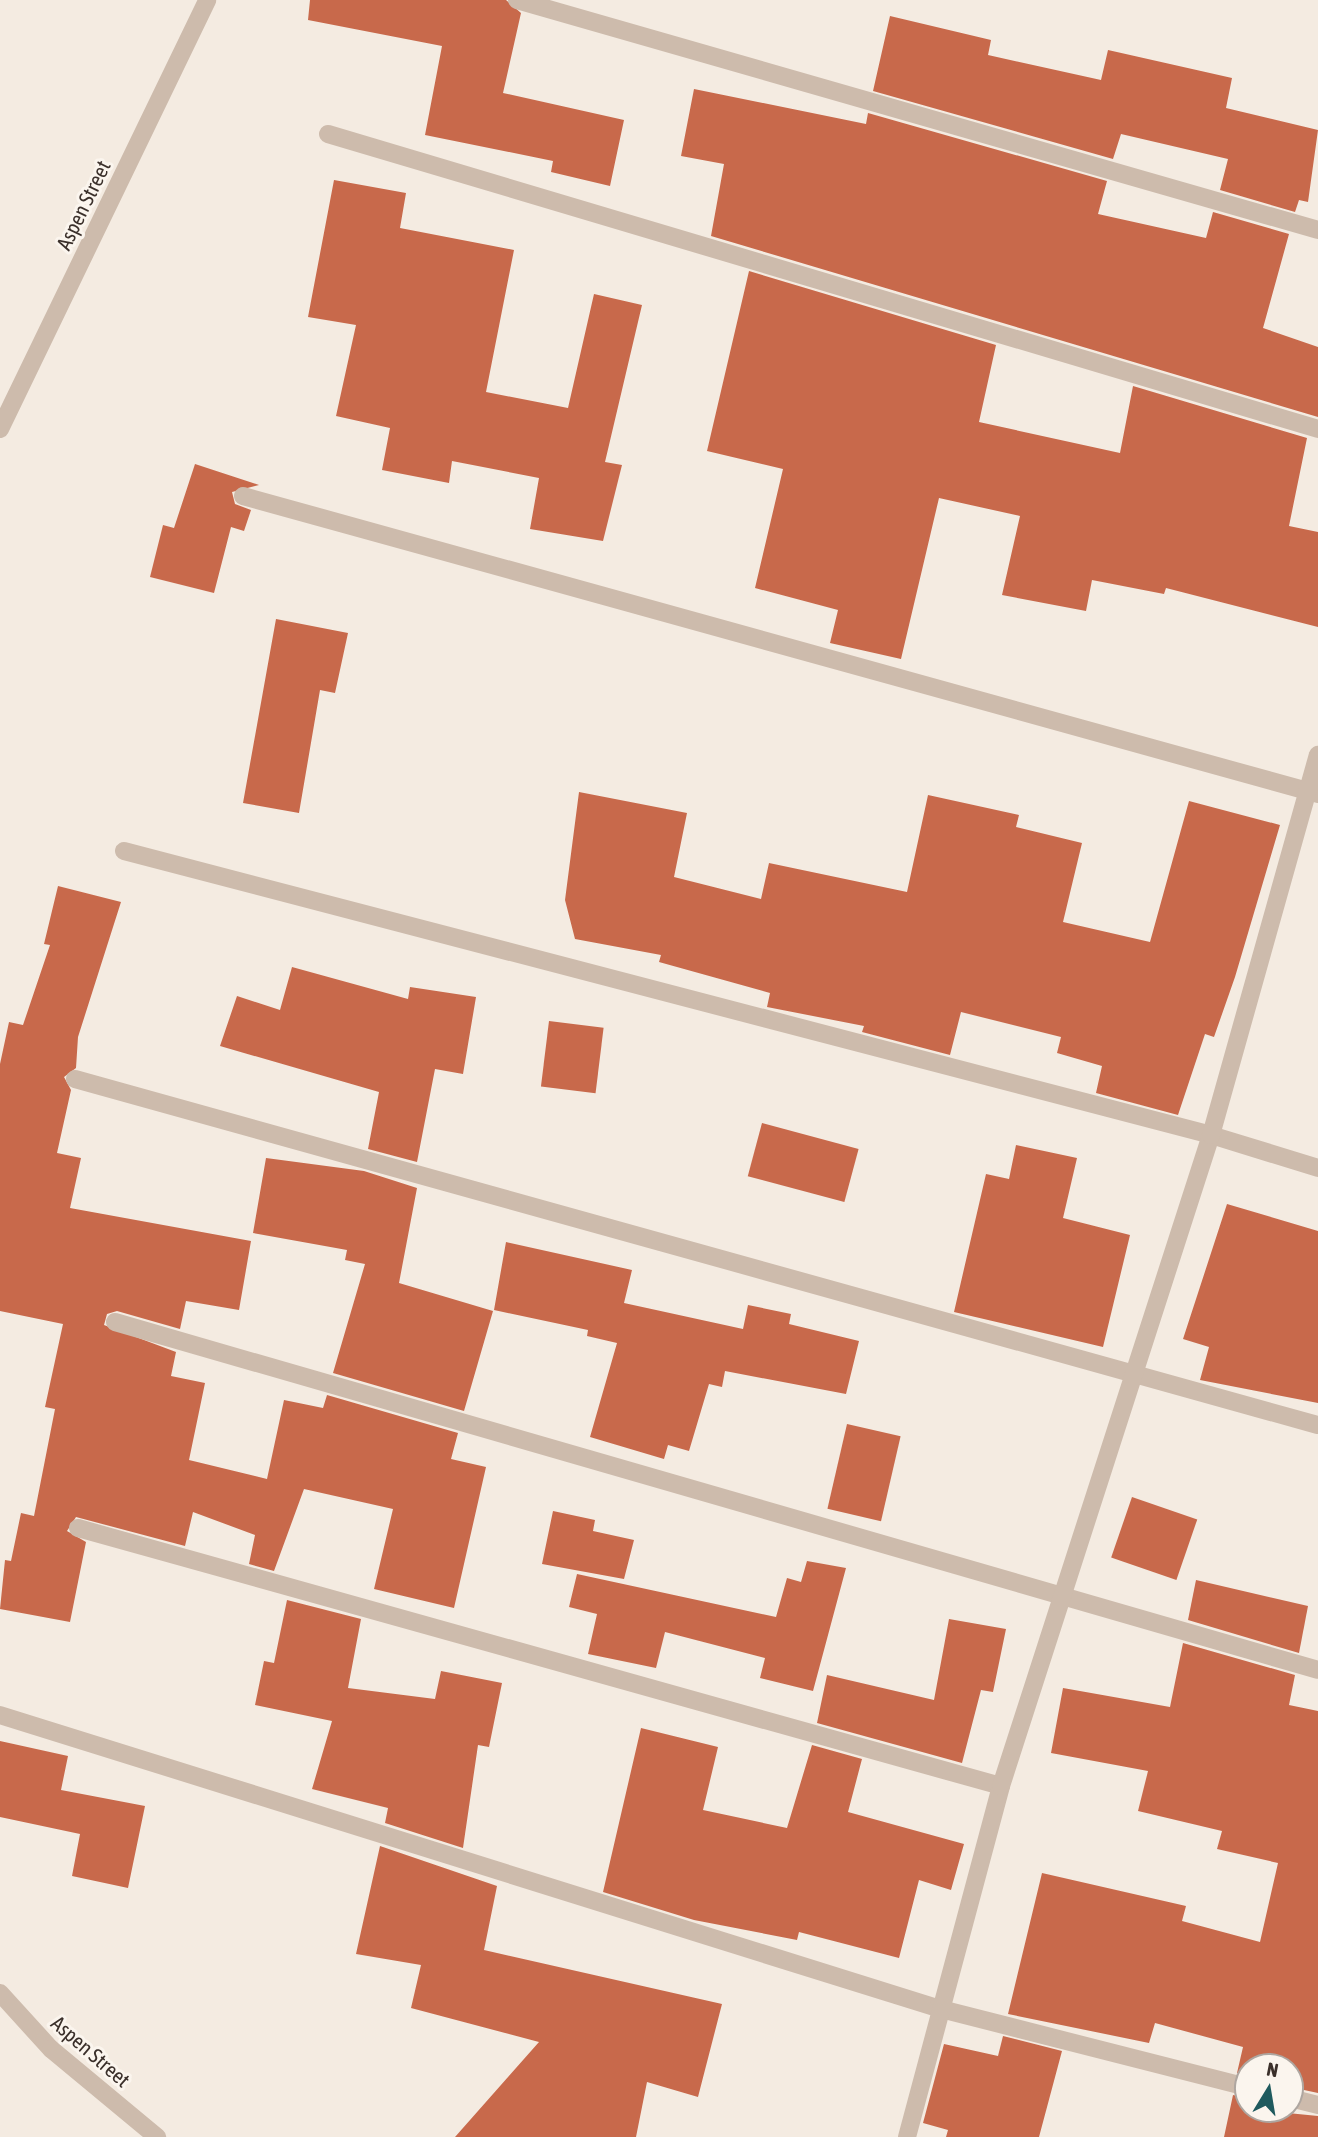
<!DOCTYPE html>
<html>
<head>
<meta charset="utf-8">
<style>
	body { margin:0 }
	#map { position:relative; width:1318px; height:2137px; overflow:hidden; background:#f4ebe1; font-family:"Asap Condensed",sans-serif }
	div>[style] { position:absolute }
	.building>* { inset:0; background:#c8694b; transform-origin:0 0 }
	.lane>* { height:18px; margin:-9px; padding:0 9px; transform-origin:9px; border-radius:9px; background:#cdbbac }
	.street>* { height:18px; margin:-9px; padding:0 9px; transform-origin:9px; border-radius:9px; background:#cdbbac }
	span { translate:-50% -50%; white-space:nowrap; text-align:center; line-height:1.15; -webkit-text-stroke:6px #fbf5ee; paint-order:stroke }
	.street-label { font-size:21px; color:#3b302b }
	.north { position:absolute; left:1234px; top:2053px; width:70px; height:70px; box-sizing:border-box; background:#fbf5ee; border:2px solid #aea6a0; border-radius:50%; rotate:11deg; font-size:19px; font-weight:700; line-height:28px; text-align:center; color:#3b302b }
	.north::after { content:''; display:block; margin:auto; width:24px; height:32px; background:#1f5a5e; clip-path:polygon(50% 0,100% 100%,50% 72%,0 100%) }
</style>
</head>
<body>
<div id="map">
	<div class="building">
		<div style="clip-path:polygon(310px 0,506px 0,521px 13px,503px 93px,624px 120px,610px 186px,551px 172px,553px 161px,425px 135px,442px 46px,308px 20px)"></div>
		<div style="clip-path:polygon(890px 16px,991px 40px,988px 55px,1101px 80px,1108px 50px,1232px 78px,1226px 108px,1318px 130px,1308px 202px,1299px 200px,1295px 212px,1220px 190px,1228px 159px,1121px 134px,1113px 159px,873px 91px)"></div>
		<div style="clip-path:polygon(694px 89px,866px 124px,868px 113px,1107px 181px,1098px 214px,1206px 238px,1213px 212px,1289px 234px,1263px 328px,1318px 347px,1318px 417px,711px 236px,724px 164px,681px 156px)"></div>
		<div style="clip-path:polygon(334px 180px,406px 193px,400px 228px,514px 250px,486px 392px,568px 408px,594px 294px,642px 305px,605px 462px,622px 465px,603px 541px,530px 529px,539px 478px,452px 461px,449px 483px,382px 470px,390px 428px,336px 416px,356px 325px,308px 317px)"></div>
		<div style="clip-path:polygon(749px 271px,996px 345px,979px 422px,1120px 453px,1133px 386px,1307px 438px,1289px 526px,1318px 532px,1318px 627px,1166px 588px,1164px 594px,1092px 580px,1086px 611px,1002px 595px,1020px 516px,939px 498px,901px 659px,830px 643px,838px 610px,755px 588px,783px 469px,707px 451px)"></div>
		<div style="clip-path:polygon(195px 464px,259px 485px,232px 492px,235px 504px,251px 510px,244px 531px,231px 527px,214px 593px,150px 577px,163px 525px,174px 528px)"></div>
		<div style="clip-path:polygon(276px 619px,348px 633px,335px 693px,320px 690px,299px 813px,243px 803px)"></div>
		<div style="clip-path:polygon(579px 792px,687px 813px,674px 877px,761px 899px,769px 863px,907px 892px,928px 795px,1019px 815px,1016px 827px,1082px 843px,1063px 922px,1150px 942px,1189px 801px,1280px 825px,1235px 977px,1214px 1037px,1205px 1034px,1178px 1115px,1096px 1093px,1102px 1066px,1057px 1053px,1061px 1037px,961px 1012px,950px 1055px,862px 1032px,864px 1026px,767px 1007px,770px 993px,659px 962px,661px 955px,575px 939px,565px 900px)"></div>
		<div style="clip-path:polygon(58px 886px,121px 902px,78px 1037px,76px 1068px,64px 1077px,71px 1090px,57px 1153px,81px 1158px,70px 1208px,251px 1241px,239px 1310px,186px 1301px,180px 1329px,117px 1311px,107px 1314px,104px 1325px,176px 1352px,171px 1376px,205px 1383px,189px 1460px,267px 1479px,284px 1400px,323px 1408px,327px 1395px,458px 1433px,451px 1459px,486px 1467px,454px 1608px,374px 1589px,393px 1509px,304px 1489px,274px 1571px,249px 1564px,255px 1535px,193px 1512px,185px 1546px,76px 1517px,67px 1531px,86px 1542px,70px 1622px,0 1609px,5px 1560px,11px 1561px,21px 1513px,34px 1516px,55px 1409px,45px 1407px,63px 1324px,0 1311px,0 1064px,9px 1022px,23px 1025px,50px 945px,44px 944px)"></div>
		<div style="clip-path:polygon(292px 967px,408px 999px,410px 987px,476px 997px,463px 1074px,435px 1069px,417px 1162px,368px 1149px,379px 1092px,220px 1046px,237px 996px,280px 1010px)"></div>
		<div style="left:549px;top:1021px;width:55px;height:66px;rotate:7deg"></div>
		<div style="left:762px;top:1123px;width:100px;height:55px;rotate:15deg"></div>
		<div style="clip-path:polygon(1016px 1145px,1077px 1158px,1063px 1218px,1130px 1235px,1103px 1347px,954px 1312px,986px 1174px,1009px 1179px)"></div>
		<div style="clip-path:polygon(266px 1158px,364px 1171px,417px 1188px,399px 1283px,493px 1311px,464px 1411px,333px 1373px,365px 1264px,345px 1260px,347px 1250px,253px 1233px)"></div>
		<div style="clip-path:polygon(1227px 1204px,1318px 1231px,1318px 1403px,1200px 1380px,1209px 1347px,1183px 1339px)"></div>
		<div style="clip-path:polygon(506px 1242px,632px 1270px,624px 1303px,743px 1329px,748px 1305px,791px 1314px,789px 1324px,859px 1341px,846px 1394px,725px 1371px,722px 1387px,709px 1384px,689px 1451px,668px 1445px,664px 1459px,590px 1437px,617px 1343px,587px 1336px,588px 1330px,494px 1310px)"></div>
		<div style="left:847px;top:1424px;width:55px;height:87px;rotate:13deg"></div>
		<div style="left:1132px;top:1497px;width:69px;height:64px;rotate:19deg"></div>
		<div style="clip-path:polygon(553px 1511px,595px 1520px,593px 1531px,634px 1540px,624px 1579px,542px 1564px)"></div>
		<div style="clip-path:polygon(807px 1561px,846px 1568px,813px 1691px,760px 1678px,765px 1658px,665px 1632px,656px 1668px,588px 1654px,597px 1614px,569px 1607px,577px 1574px,776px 1617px,787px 1578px,801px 1582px)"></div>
		<div style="clip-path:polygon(1196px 1580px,1308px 1606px,1299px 1653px,1188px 1620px)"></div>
		<div style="clip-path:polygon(287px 1600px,361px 1619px,348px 1688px,435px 1699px,441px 1671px,502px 1683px,489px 1747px,478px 1745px,463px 1848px,385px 1823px,388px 1808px,312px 1789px,332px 1721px,255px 1705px,264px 1661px,274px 1663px)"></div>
		<div style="clip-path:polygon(949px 1619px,1006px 1629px,993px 1692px,981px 1690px,962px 1763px,817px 1723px,827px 1675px,934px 1700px)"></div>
		<div style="clip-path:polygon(1183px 1643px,1295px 1675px,1289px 1705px,1318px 1711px,1318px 2093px,1290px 2087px,1290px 2067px,1237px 2073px,1243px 2047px,1155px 2023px,1149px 2043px,1008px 2014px,1042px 1873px,1186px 1906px,1182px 1921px,1260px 1942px,1278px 1863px,1217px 1849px,1222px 1831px,1138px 1811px,1148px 1771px,1051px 1753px,1063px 1688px,1170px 1707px)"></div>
		<div style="clip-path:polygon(641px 1728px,718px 1747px,703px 1810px,787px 1828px,812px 1745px,862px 1759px,848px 1812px,964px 1844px,951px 1890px,919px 1880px,899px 1958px,799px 1932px,797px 1940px,694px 1920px,603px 1892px)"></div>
		<div style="clip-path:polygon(0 1741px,68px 1756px,61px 1790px,145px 1806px,128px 1888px,72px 1876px,80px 1834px,0 1817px)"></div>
		<div style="clip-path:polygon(380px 1846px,497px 1886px,484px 1950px,722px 2004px,698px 2097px,647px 2082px,636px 2137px,455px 2137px,539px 2042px,411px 2008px,421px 1965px,356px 1954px)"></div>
		<div style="clip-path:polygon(1003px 2036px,1062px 2051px,1039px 2137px,946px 2137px,948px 2130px,923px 2123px,944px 2044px,998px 2056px)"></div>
		<div style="clip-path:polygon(1233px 2095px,1248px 2098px,1248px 2109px,1318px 2116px,1318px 2137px,1224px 2137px)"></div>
	</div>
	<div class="lane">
		<div style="left:0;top:429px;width:476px;rotate:-64.2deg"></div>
		<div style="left:0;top:1993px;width:76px;rotate:47.7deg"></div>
		<div style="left:51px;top:2049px;width:138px;rotate:39.7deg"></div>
	</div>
	<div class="street">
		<div style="left:517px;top:0;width:833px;rotate:16.02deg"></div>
		<div style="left:328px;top:134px;width:1033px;rotate:16.59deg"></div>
		<div style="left:243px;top:496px;width:1116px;rotate:15.49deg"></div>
		<div style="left:124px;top:851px;width:1123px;rotate:14.64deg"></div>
		<div style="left:1211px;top:1135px;width:112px;rotate:17.1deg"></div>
		<div style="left:75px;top:1079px;width:1290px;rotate:15.56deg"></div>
		<div style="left:115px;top:1322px;width:1252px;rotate:16.13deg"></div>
		<div style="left:78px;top:1528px;width:958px;rotate:15.62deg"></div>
		<div style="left:0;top:1715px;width:982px;rotate:17.36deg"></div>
		<div style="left:937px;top:2008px;width:321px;rotate:14.3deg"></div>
		<div style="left:1290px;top:2098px;width:29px;rotate:14deg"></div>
		<div style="left:907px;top:2137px;width:363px;rotate:-75deg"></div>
		<div style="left:1001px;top:1786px;width:684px;rotate:-72.12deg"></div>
		<div style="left:1211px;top:1135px;width:395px;rotate:-74.3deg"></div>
	</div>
	<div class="street-label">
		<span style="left:83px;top:205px;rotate:-64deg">Aspen Street</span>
		<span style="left:91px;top:2051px;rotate:41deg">Aspen Street</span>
	</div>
	<div class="north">N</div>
</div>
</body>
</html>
